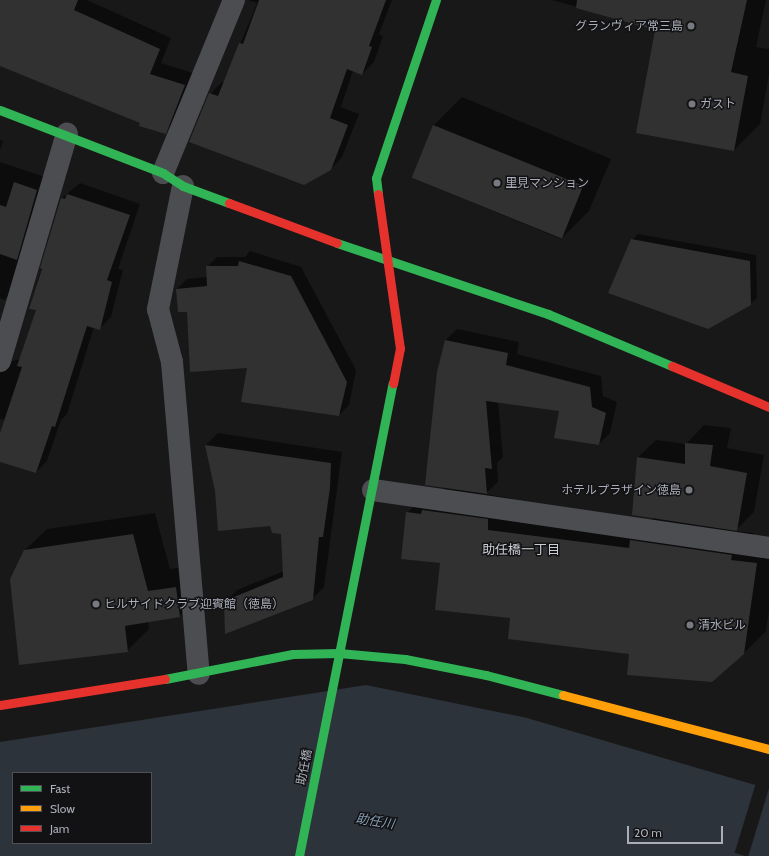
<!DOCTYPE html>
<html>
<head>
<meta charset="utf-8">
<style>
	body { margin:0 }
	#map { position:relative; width:769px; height:856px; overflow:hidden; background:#181818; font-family:Cabin,"Noto Sans JP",sans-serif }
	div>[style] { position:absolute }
	.water>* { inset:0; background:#2c333a }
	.pier>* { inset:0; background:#181818; transform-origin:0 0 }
	.shadow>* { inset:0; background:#0007 }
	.building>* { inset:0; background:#313132; transform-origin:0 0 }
	.street>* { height:22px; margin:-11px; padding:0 11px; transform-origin:11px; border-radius:11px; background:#4c4d51 }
	.fast>* { height:9px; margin:-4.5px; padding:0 4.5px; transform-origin:4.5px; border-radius:4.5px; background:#30b455 }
	.slow>* { height:9px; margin:-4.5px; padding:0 4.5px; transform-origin:4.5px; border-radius:4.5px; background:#ff9f0a }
	.jam>* { height:9px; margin:-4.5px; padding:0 4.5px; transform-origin:4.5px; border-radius:4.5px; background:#e5322d }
	.dots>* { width:11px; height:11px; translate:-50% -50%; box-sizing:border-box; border:2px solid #121214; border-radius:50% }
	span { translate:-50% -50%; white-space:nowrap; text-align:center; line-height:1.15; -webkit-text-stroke:3px #121214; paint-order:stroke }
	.poi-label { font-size:12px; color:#aaaeb8 }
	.right { translate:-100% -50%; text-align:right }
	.left { translate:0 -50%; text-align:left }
	.street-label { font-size:12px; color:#aaaeb8 }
	.neighbourhood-label { font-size:13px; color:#cbcdd5 }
	.water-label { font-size:13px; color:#839bb2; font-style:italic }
	.legend { position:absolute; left:12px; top:772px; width:140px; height:72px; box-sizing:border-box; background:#121214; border:1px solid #4f5056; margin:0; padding:5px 7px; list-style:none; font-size:12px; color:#aaaeb8 }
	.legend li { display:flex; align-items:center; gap:8px; height:20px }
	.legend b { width:20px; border:1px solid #4f5056 }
	.scale { position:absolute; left:627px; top:826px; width:96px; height:18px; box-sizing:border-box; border:2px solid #aaaeb8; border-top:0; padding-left:5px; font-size:12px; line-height:14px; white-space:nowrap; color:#aaaeb8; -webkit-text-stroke:3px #121214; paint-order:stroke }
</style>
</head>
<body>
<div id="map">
	<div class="water">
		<div style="clip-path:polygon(evenodd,366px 685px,527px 718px,769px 789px,769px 856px,0 856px,0 742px,366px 685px,13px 773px,151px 773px,151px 843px,13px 843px,13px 773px)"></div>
	</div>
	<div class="pier">
		<div style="left:756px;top:783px;width:14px;height:73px;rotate:17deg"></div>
	</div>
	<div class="shadow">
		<div style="clip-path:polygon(0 0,87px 0,171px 38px,161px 63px,196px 74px,177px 121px,165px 132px,0 63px)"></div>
		<div style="clip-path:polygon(248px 0,392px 0,379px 34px,383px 36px,374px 62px,362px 74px,353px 71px,341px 107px,359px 114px,342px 157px,331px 169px,210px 94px,222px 82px,224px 83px,257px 3px)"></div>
		<div style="clip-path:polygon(552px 0,766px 0,756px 47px,769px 49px,769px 75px,760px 124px,734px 150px,656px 29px)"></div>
		<div style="clip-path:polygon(462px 97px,611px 159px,589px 211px,561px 239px,412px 178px,434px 125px)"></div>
		<div style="clip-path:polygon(0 140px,3px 141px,0 150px)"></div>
		<div style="clip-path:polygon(0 162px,48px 178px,16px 288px,4px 300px,0 298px)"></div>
		<div style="clip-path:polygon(80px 183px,140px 204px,118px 269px,123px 270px,111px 317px,99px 329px,94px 327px,67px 414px,61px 420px,47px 461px,36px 472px,0 461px,0 434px,4px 420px,0 419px,0 353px,8px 362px,20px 359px,37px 310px,30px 308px,62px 198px)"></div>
		<div style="clip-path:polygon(638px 234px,756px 255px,757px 298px,750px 304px,632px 240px)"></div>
		<div style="clip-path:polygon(250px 251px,301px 267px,356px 370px,349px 405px,339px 415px,248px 367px,188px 311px,177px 289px,187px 279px,207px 277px,207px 267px,217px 257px,245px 257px)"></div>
		<div style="clip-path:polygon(457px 329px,519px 342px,517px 354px,601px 376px,603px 396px,617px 402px,610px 433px,599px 444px,560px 410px,498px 401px,503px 457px,497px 463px,498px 482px,485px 494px,510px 498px,510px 508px,646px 525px,654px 517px,638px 457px,656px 440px,686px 444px,704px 425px,731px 428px,727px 448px,764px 455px,754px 512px,735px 531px,754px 533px,753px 538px,769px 540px,769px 610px,766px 631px,744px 653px,511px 617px,441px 562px,407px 513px,429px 491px,441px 492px,446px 487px,438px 372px,446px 340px)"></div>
		<div style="clip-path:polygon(218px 433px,342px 452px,324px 587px,312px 599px,225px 602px,237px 590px,284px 571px,282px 533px,216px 491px,206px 445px)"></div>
		<div style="clip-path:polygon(155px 513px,170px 569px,198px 565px,202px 594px,180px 616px,148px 621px,149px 629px,127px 651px,24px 551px,47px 529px)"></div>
	</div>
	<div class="building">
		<div style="clip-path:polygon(0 0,78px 0,74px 10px,160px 49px,150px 74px,185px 85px,166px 134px,139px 126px,140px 123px,0 66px)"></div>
		<div style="clip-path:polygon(259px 0,386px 0,369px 46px,372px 47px,362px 75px,347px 69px,330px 118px,348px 125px,331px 170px,304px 185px,189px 142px,209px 93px,218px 96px,239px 43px,243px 44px)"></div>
		<div style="clip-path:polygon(577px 0,747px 0,731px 72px,748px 76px,734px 151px,636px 133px,655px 30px,576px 8px)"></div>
		<div style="left:433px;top:125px;width:162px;height:57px;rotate:22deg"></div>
		<div style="clip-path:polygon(14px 182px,37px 190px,17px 260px,0 254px,0 205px,6px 207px)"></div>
		<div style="clip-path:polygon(67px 194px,130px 215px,107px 280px,112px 282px,100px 330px,87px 326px,55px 427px,52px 426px,36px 473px,0 462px,0 433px,22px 367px,17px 366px,36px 310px,29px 309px,42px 269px,40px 268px,61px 198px,65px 199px)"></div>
		<div style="clip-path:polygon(631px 239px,750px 261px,751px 305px,708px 329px,608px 293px)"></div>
		<div style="clip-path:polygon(239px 261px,291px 276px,347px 382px,339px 416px,241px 402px,247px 368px,190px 372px,187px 312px,178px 312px,176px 289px,207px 286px,206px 266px,238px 266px)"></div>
		<div style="clip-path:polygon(445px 340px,508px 353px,506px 365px,590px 387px,592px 407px,606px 413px,599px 445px,554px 438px,559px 411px,486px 401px,492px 469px,485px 468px,487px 494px,425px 485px,437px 372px)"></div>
		<div style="clip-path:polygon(685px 443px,713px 445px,710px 466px,747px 473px,737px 531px,632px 515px,637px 457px,685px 464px)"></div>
		<div style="clip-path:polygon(205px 445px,331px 463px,330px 488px,323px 537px,319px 537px,313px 600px,225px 634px,224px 601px,283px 577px,281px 534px,272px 533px,270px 526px,218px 531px,215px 491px)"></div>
		<div style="clip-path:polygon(422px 510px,488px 519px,488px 530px,629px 548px,630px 540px,732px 555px,731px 560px,757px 563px,744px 654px,712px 682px,627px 675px,629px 654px,508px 639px,510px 618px,435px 610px,440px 563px,401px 559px,406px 512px,421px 514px)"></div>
		<div style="clip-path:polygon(133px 534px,148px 591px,176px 587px,180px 617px,125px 626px,128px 652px,19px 665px,10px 579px,24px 550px)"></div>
	</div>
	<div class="street">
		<div style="left:163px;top:173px;width:187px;rotate:-67.7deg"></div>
		<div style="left:183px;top:186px;width:126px;rotate:101.5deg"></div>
		<div style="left:158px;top:309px;width:55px;rotate:75.2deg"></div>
		<div style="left:172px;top:362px;width:313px;rotate:85.1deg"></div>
		<div style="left:0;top:361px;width:237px;rotate:-73.6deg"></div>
		<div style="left:373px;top:490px;width:400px;rotate:8.3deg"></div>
	</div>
	<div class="fast">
		<div style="left:0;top:110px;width:175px;rotate:21.1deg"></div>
		<div style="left:163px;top:173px;width:24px;rotate:33deg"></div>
		<div style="left:183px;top:186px;width:49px;rotate:20.3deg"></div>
		<div style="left:378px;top:194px;width:16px;rotate:-97deg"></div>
		<div style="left:376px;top:178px;width:188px;rotate:-71.4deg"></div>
		<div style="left:337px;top:243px;width:223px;rotate:18.6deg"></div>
		<div style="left:548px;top:314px;width:134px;rotate:22.8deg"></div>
		<div style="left:165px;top:679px;width:130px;rotate:-11.1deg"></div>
		<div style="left:293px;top:654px;width:46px;rotate:-1.2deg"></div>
		<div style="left:339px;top:653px;width:66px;rotate:5.2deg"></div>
		<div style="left:405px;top:659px;width:83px;rotate:11.2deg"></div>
		<div style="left:486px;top:675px;width:80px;rotate:14.6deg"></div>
		<div style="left:299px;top:856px;width:482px;rotate:-78.8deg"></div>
	</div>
	<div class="slow">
		<div style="left:563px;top:695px;width:213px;rotate:14.7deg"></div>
	</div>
	<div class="jam">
		<div style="left:378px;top:194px;width:156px;rotate:81.9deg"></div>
		<div style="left:400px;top:348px;width:36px;rotate:101deg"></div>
		<div style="left:229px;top:203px;width:115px;rotate:20.3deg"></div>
		<div style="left:672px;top:366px;width:105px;rotate:22.9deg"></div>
		<div style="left:0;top:705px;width:167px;rotate:-9deg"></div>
	</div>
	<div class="dots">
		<div style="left:691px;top:26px;background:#777a80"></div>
		<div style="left:692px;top:104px;background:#777a80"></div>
		<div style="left:497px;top:183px;background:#777a80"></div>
		<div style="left:689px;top:490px;background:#777a80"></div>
		<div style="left:96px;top:604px;background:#777a80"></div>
		<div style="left:690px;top:625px;background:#777a80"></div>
	</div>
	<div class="poi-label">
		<span class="right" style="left:683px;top:26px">グランヴィア常三島</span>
		<span class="left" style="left:700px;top:104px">ガスト</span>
		<span class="left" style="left:505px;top:183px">里見マンション</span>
		<span class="right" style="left:681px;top:490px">ホテルプラザイン徳島</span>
		<span class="left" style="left:104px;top:604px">ヒルサイドクラブ迎賓館（徳島）</span>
		<span class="left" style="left:698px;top:625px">清水ビル</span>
	</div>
	<div class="street-label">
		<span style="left:304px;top:767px;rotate:-79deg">助任橋</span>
	</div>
	<div class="neighbourhood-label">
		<span style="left:521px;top:549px">助任橋一丁目</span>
	</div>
	<div class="water-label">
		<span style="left:375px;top:821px;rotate:9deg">助任川</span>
	</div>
	<ul class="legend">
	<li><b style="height:5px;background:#30b455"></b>Fast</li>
	<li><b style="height:5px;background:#ff9f0a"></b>Slow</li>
	<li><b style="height:5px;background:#e5322d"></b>Jam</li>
	</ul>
	<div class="scale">20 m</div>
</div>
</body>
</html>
